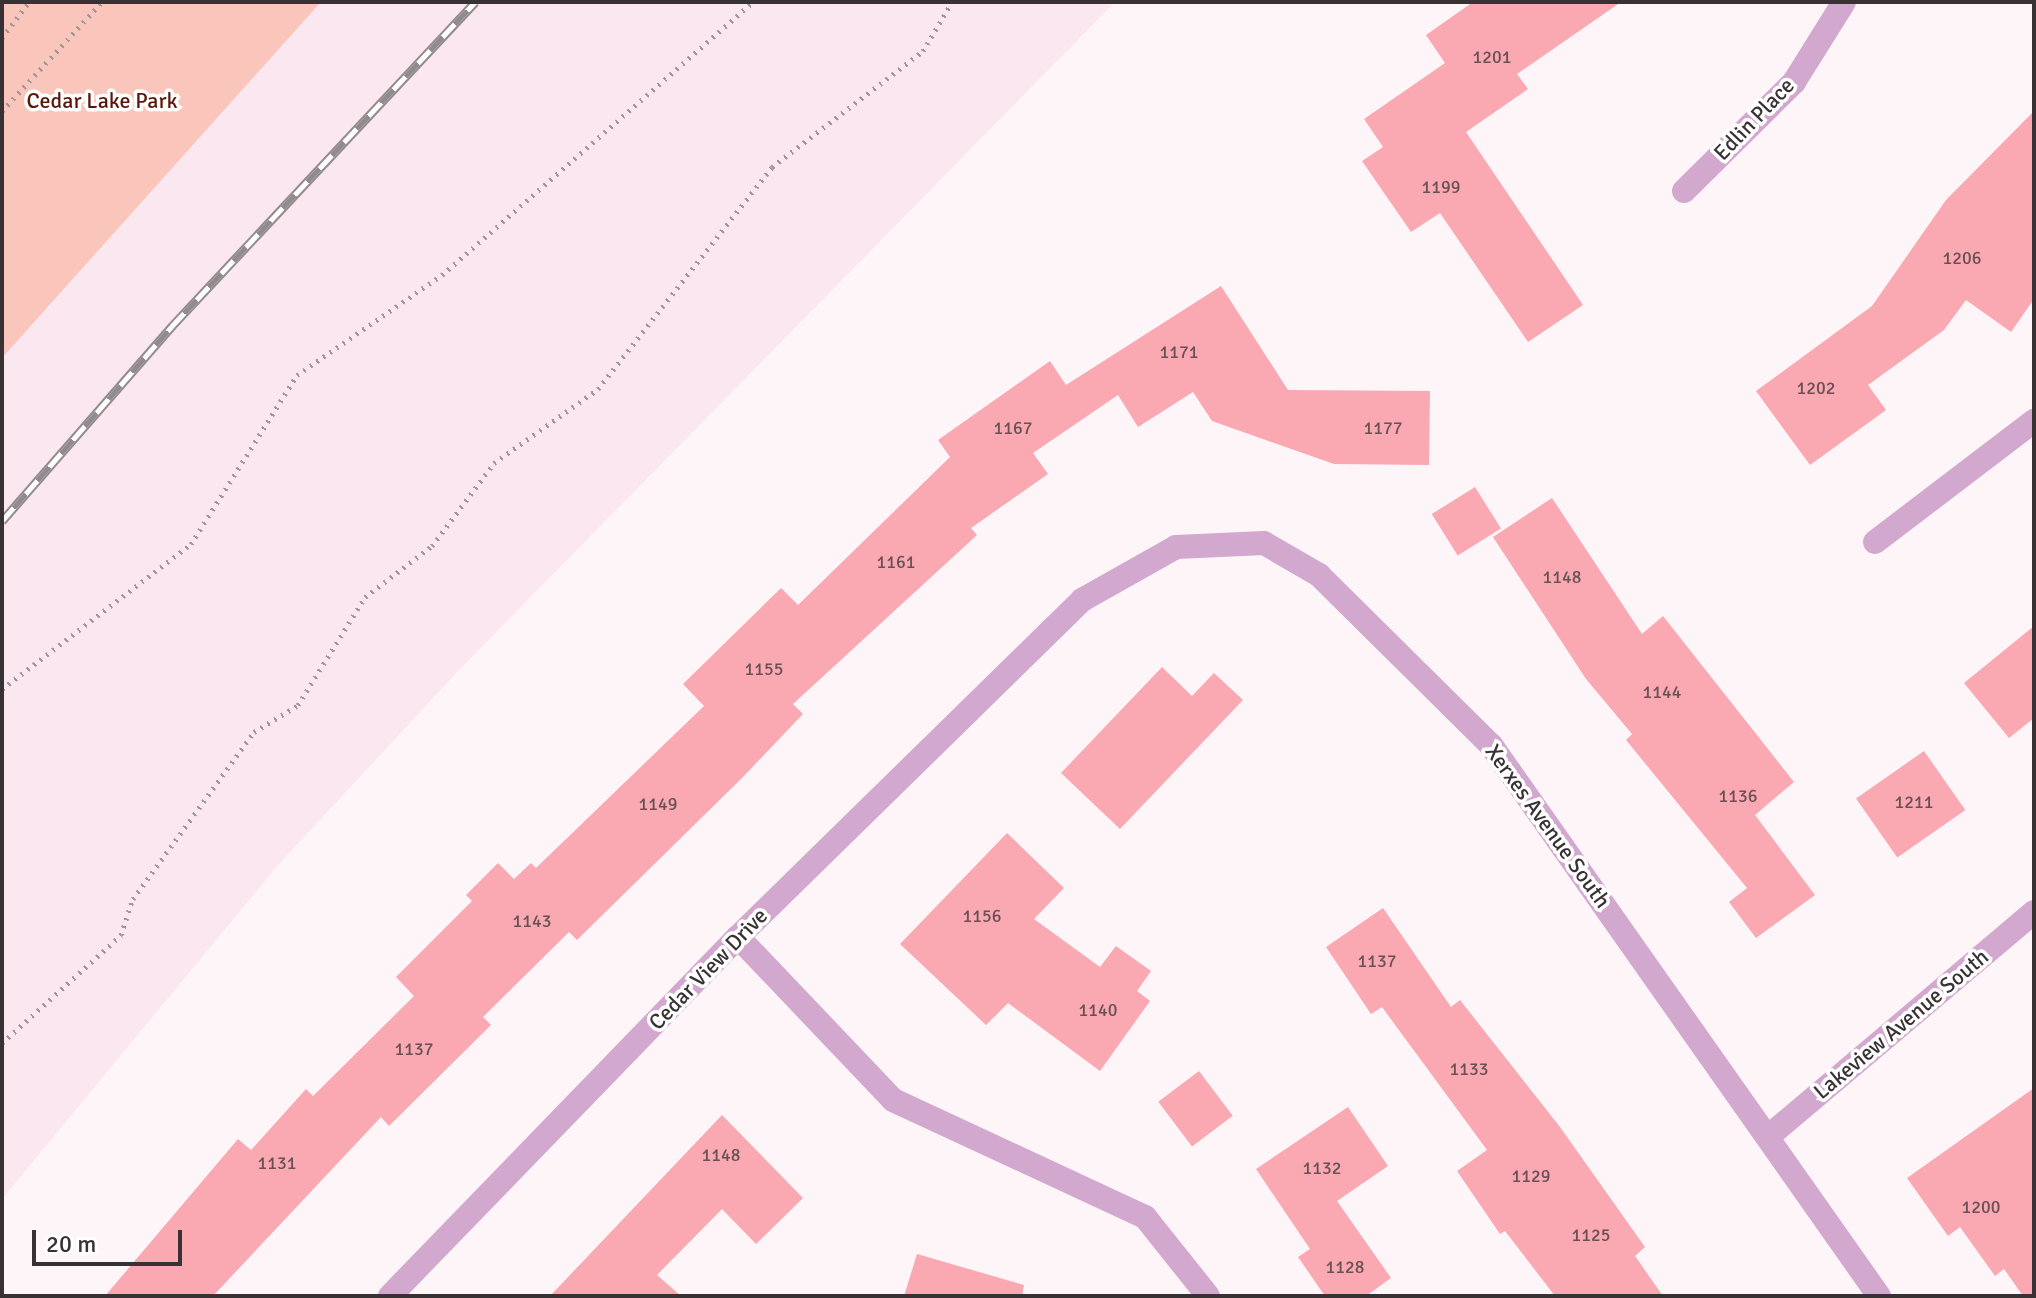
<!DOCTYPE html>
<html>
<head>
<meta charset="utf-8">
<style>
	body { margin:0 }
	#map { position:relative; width:2036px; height:1298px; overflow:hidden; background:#fef5f9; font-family:Signika,sans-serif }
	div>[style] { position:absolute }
	.built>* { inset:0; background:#fae7ef }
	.green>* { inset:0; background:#fac6bb }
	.building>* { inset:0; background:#faa9b2; transform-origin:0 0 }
	.path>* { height:5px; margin-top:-2.5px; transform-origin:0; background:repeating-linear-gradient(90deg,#9f979a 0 2px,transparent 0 8px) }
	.service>* { height:24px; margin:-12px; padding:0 12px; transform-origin:12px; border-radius:12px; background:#d3a8ce }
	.minor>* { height:24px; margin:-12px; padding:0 12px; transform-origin:12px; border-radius:12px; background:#d3a8ce }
	.rail>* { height:9px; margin-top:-4.5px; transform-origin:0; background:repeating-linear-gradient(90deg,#fff 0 18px,#928b8e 0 36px); box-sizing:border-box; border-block:2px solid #928b8e }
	span { translate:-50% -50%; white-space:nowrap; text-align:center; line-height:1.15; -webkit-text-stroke:7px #fff; paint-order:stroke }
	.number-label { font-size:18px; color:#685054 }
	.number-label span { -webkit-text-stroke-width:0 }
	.park-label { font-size:22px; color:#591609 }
	.street-label { font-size:22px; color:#383234 }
	.frame { position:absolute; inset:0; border:4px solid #383234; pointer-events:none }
	.scale { position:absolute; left:32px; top:1230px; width:150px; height:36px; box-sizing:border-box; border:4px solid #383234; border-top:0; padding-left:10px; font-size:24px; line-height:28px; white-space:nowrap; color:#383234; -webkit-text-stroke:6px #fff; paint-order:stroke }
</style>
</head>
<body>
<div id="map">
	<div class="built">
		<div style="clip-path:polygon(321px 2px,1115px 2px,460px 669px,279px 864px,2px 1199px,2px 358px)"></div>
	</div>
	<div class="green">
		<div style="clip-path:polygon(2px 2px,321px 2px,2px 358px)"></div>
	</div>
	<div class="building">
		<div style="clip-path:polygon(1473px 2px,1621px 2px,1517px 74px,1528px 89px,1466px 132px,1583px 305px,1528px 342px,1440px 213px,1411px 232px,1362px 161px,1383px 147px,1364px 119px,1445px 63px,1426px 35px)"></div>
		<div style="clip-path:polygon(2034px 111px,2034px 299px,2011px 332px,1966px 300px,1944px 330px,1868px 385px,1886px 410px,1810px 465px,1756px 391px,1872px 306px,1946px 200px)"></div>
		<div style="clip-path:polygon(1221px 286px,1288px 390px,1430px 391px,1429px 465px,1334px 464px,1212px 421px,1193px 392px,1138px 427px,1118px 395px,1033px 453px,1048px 474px,971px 528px,977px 535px,793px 704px,803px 714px,742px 778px,577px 940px,569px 932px,483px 1017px,491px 1025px,389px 1126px,381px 1117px,213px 1296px,105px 1296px,238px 1139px,251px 1150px,306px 1089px,313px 1096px,414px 996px,396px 977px,472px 901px,466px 895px,498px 863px,514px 879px,531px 863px,536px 868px,704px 706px,683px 684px,781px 588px,798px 605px,950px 457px,938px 440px,1050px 361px,1066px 385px)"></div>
		<div style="left:1475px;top:487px;width:49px;height:51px;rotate:58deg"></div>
		<div style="clip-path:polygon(1552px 498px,1642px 634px,1663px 616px,1794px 782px,1755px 815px,1815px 895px,1756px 938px,1729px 902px,1747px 888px,1626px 740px,1632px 734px,1586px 679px,1493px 537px)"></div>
		<div style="clip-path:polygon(2034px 626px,2034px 718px,2009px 738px,1964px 683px)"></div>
		<div style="clip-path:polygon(1162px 667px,1192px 696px,1214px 673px,1243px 700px,1120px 829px,1061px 773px)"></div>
		<div style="left:1924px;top:751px;width:72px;height:83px;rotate:55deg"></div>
		<div style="clip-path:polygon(1007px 833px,1064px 888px,1034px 919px,1100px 967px,1116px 946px,1151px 971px,1137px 991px,1150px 1001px,1100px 1071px,1008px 1003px,986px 1025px,900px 944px)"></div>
		<div style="clip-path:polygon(1383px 908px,1451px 1007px,1460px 1000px,1560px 1127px,1645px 1247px,1635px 1256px,1663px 1296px,1555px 1296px,1505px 1231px,1500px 1234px,1457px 1171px,1487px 1150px,1382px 1007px,1371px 1014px,1326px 947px)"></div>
		<div style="left:1199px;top:1071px;width:56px;height:51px;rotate:53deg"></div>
		<div style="clip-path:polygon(2034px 1088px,2034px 1296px,2023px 1296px,2004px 1269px,1995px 1276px,1960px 1227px,1948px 1236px,1907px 1178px)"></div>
		<div style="clip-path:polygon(1348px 1107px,1388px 1166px,1337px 1201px,1391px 1278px,1366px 1296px,1325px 1296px,1298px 1257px,1310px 1249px,1256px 1169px)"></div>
		<div style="clip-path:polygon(722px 1115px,803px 1198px,756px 1244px,722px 1209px,657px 1275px,681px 1296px,550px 1296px)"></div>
		<div style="clip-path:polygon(917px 1254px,1024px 1285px,1022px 1296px,904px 1296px)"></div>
	</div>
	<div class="path">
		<div style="left:2px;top:38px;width:45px;rotate:-53.1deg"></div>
		<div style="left:2px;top:111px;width:148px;rotate:-47.5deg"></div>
		<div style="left:2px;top:689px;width:238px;rotate:-37.5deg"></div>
		<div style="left:191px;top:544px;width:199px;rotate:-57.9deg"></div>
		<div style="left:297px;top:375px;width:176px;rotate:-34.6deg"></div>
		<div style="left:442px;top:275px;width:414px;rotate:-41.3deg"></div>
		<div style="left:2px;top:1043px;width:161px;rotate:-42.2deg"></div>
		<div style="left:121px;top:935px;width:38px;rotate:-72deg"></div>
		<div style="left:133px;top:899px;width:206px;rotate:-54.1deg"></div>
		<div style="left:254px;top:732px;width:52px;rotate:-31.5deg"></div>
		<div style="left:298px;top:705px;width:127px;rotate:-58.2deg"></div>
		<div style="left:365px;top:597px;width:84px;rotate:-37.3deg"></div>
		<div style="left:432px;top:546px;width:104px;rotate:-53.2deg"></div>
		<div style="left:494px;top:463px;width:128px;rotate:-35.4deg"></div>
		<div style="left:598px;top:389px;width:282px;rotate:-51.9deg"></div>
		<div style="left:772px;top:167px;width:190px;rotate:-37.5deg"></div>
		<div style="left:923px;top:51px;width:57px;rotate:-59.4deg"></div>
	</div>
	<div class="service">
		<div style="left:1875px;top:542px;width:200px;rotate:-37.3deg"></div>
	</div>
	<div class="minor">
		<div style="left:1684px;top:191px;width:155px;rotate:-44.7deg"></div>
		<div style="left:1794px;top:82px;width:94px;rotate:-58deg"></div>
		<div style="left:738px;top:937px;width:225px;rotate:46.4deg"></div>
		<div style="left:893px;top:1100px;width:278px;rotate:24.9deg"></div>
		<div style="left:1145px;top:1217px;width:101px;rotate:51.4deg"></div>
		<div style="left:1769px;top:1136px;width:347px;rotate:-40.2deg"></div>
		<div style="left:390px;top:1296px;width:500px;rotate:-45.9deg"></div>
		<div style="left:738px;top:937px;width:482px;rotate:-44.4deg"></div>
		<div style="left:1082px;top:600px;width:108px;rotate:-29.4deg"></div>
		<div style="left:1176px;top:547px;width:88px;rotate:-2.6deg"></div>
		<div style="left:1264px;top:543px;width:64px;rotate:30.2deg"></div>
		<div style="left:1319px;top:575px;width:242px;rotate:44.7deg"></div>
		<div style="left:1491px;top:745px;width:674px;rotate:54.85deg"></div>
	</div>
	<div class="rail">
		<div style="left:2px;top:521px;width:259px;rotate:-48.9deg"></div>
		<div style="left:172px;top:326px;width:444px;rotate:-46.9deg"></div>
	</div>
	<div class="number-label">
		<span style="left:1492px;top:57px">1201</span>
		<span style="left:1441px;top:187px">1199</span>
		<span style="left:1962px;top:258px">1206</span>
		<span style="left:1179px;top:352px">1171</span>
		<span style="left:1816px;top:388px">1202</span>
		<span style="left:1013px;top:428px">1167</span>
		<span style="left:1383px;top:428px">1177</span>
		<span style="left:896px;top:562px">1161</span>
		<span style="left:1562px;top:577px">1148</span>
		<span style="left:764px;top:669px">1155</span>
		<span style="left:1662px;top:692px">1144</span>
		<span style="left:1738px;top:796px">1136</span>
		<span style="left:1914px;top:802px">1211</span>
		<span style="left:658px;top:804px">1149</span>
		<span style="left:982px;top:916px">1156</span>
		<span style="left:532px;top:921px">1143</span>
		<span style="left:1377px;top:961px">1137</span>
		<span style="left:1098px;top:1010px">1140</span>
		<span style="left:414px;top:1049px">1137</span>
		<span style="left:1469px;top:1069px">1133</span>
		<span style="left:721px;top:1155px">1148</span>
		<span style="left:277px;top:1163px">1131</span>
		<span style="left:1322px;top:1168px">1132</span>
		<span style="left:1531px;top:1176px">1129</span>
		<span style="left:1981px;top:1207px">1200</span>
		<span style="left:1591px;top:1235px">1125</span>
		<span style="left:1345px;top:1267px">1128</span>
	</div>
	<div class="park-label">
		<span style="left:102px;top:101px">Cedar Lake Park</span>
	</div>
	<div class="street-label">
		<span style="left:1754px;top:119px;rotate:-46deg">Edlin Place</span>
		<span style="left:1548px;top:826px;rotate:54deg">Xerxes Avenue South</span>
		<span style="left:708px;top:969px;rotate:-46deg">Cedar View Drive</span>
		<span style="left:1901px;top:1024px;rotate:-40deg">Lakeview Avenue South</span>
	</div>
	<div class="frame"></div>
	<div class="scale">20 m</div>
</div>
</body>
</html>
